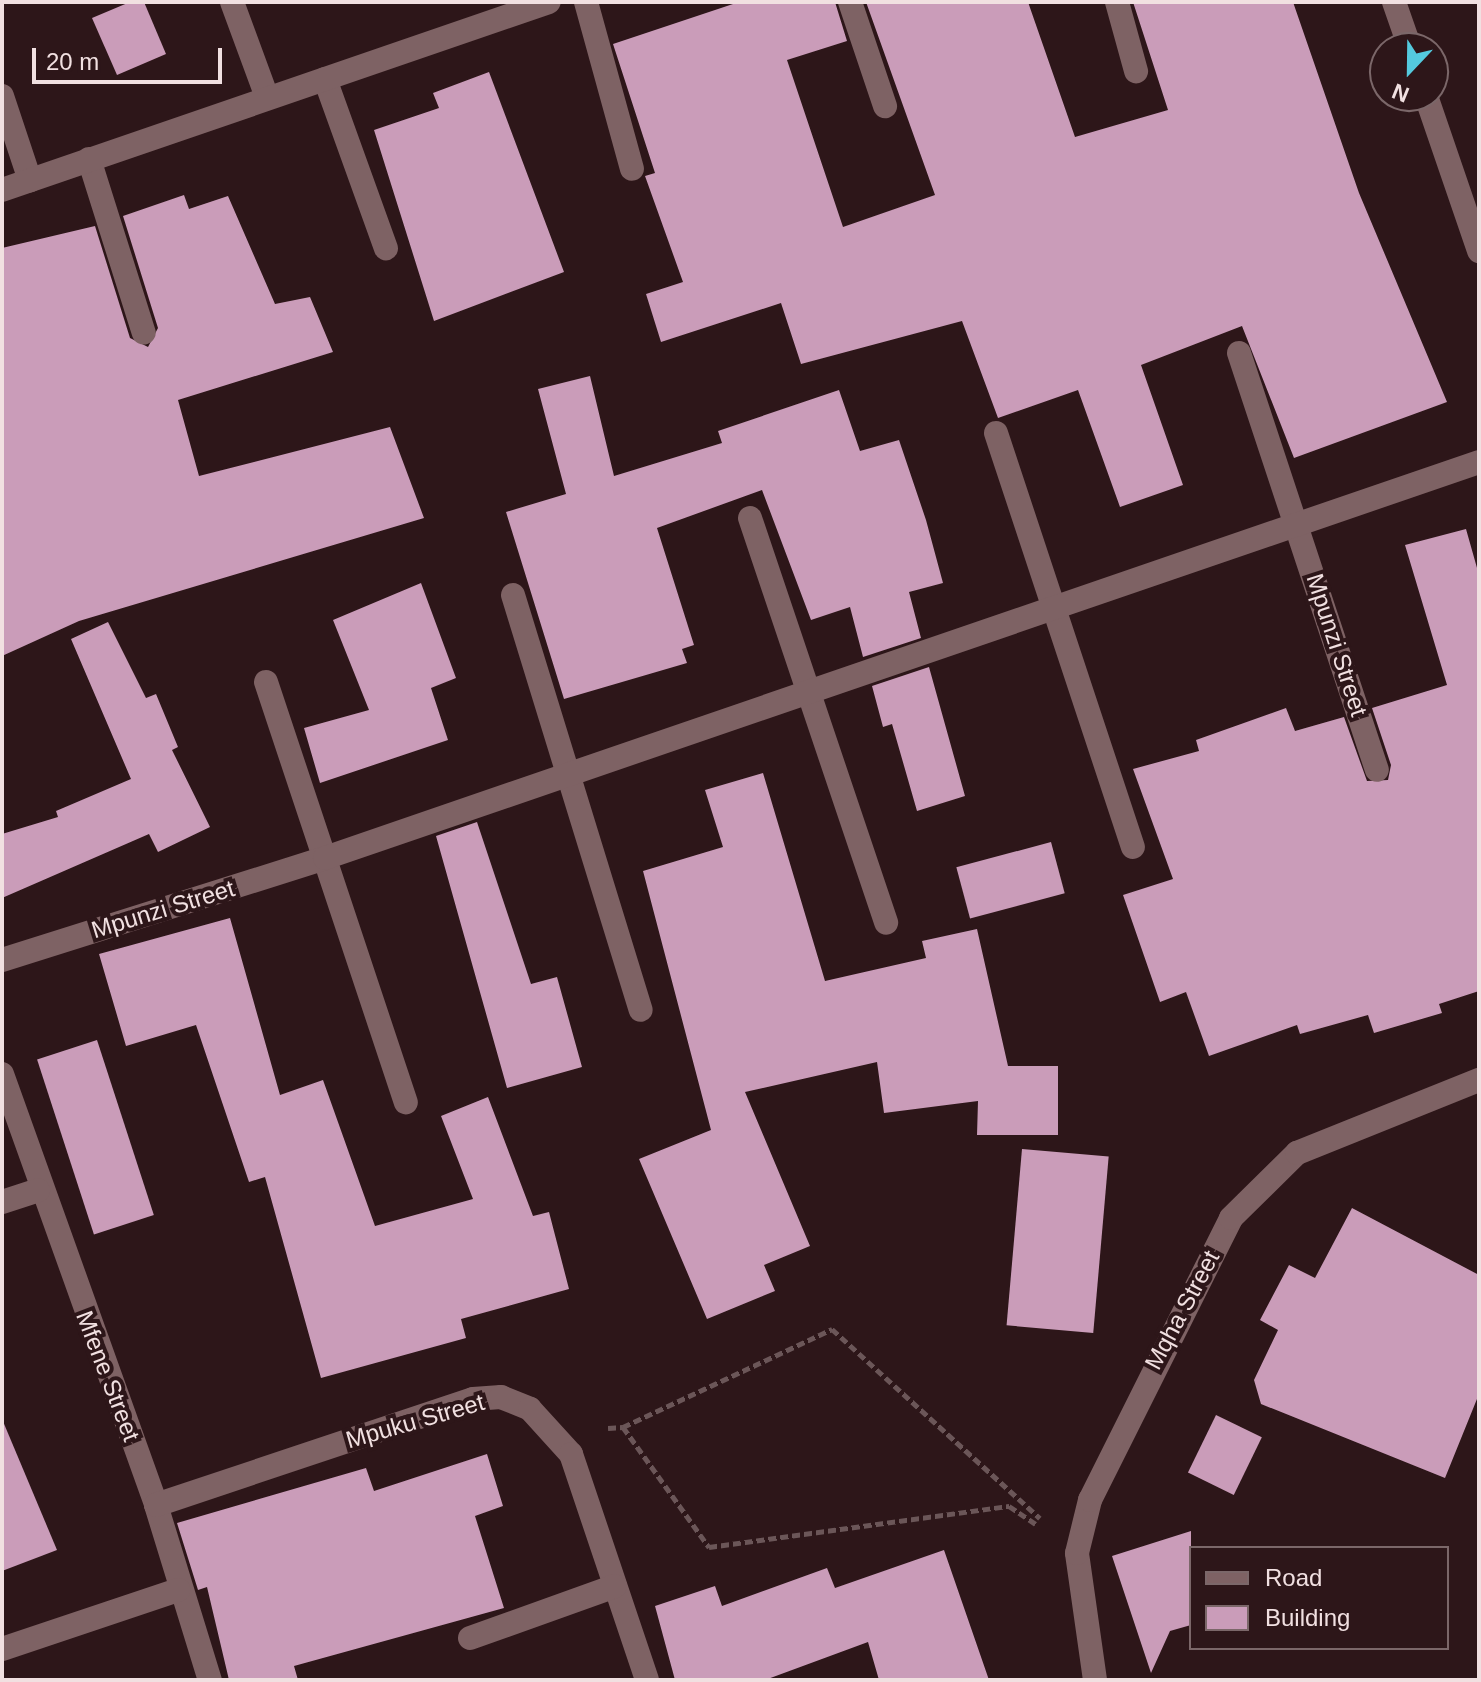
<!DOCTYPE html>
<html>
<head>
<meta charset="utf-8">
<style>
	body { margin:0 }
	#map { position:relative; width:1481px; height:1682px; overflow:hidden; background:#2d1619; font-family:Helvetica,sans-serif }
	div>[style] { position:absolute }
	.building>* { inset:0; background:#ca9cb9; transform-origin:0 0 }
	.path>* { height:5px; margin-top:-2.5px; transform-origin:0; background:repeating-linear-gradient(90deg,#6b5658 0 8px,transparent 0 12px) }
	.minor>* { height:24px; margin:-12px; padding:0 12px; transform-origin:12px; border-radius:12px; background:#7e6264 }
	span { translate:-50% -50%; white-space:nowrap; text-align:center; line-height:1.15; -webkit-text-stroke:8px #2d1619; paint-order:stroke }
	.street-label { font-size:24px; color:#f1e0e1 }
	.frame { position:absolute; inset:0; border:4px solid #f1e0e1; pointer-events:none }
	.legend { position:absolute; left:1189px; top:1546px; width:260px; height:104px; box-sizing:border-box; background:#2d1619; border:2px solid #7b6769; margin:0; padding:10px 14px; list-style:none; font-size:24px; color:#f1e0e1 }
	.legend li { display:flex; align-items:center; gap:16px; height:40px }
	.legend b { width:40px; border:2px solid #7b6769 }
	.north { position:absolute; left:1369px; top:32px; width:80px; height:80px; box-sizing:border-box; background:#2d1619; border:2px solid #7b6769; border-radius:50%; rotate:202deg; font-size:22px; font-weight:700; line-height:32px; text-align:center; color:#f1e0e1 }
	.north::after { content:''; display:block; margin:auto; width:28px; height:36px; background:#54cade; clip-path:polygon(50% 0,100% 100%,50% 72%,0 100%) }
	.scale { position:absolute; left:32px; top:48px; width:190px; height:36px; box-sizing:border-box; border:4px solid #f1e0e1; border-top:0; padding-left:10px; font-size:24px; line-height:28px; white-space:nowrap; color:#f1e0e1; -webkit-text-stroke:6px #2d1619; paint-order:stroke }
</style>
</head>
<body>
<div id="map">
	<div class="building">
		<div style="clip-path:polygon(130px 2px,144px 2px,166px 54px,117px 75px,92px 18px)"></div>
		<div style="clip-path:polygon(739px 2px,835px 2px,847px 41px,787px 60px,843px 227px,935px 195px,866px 2px,1028px 2px,1075px 137px,1168px 110px,1133px 2px,1293px 2px,1359px 193px,1447px 402px,1294px 458px,1242px 326px,1141px 365px,1183px 485px,1120px 507px,1078px 390px,998px 418px,962px 321px,801px 364px,781px 303px,661px 342px,646px 294px,683px 282px,645px 176px,655px 173px,613px 44px)"></div>
		<div style="clip-path:polygon(489px 72px,564px 272px,434px 321px,374px 130px,439px 108px,433px 93px)"></div>
		<div style="clip-path:polygon(184px 195px,189px 209px,228px 196px,275px 304px,310px 297px,333px 352px,178px 400px,199px 476px,390px 427px,424px 518px,79px 621px,2px 656px,2px 248px,95px 226px,130px 338px,148px 347px,158px 328px,123px 216px)"></div>
		<div style="clip-path:polygon(590px 376px,614px 476px,722px 443px,718px 431px,839px 390px,860px 451px,899px 440px,926px 520px,943px 583px,909px 592px,921px 638px,863px 657px,850px 607px,811px 620px,762px 490px,657px 528px,694px 645px,682px 649px,687px 663px,564px 699px,506px 512px,566px 494px,538px 389px)"></div>
		<div style="clip-path:polygon(1466px 529px,1479px 575px,1479px 991px,1439px 1004px,1442px 1013px,1374px 1033px,1368px 1015px,1300px 1034px,1297px 1025px,1209px 1056px,1186px 992px,1160px 1002px,1123px 895px,1173px 879px,1133px 769px,1199px 751px,1196px 740px,1286px 708px,1295px 731px,1344px 717px,1367px 781px,1388px 780px,1391px 765px,1372px 708px,1447px 685px,1405px 545px)"></div>
		<div style="clip-path:polygon(421px 583px,456px 678px,431px 688px,448px 740px,320px 783px,304px 728px,369px 710px,333px 620px)"></div>
		<div style="clip-path:polygon(108px 622px,146px 698px,156px 694px,178px 747px,172px 750px,210px 827px,158px 852px,149px 834px,2px 898px,2px 834px,58px 817px,56px 811px,131px 779px,71px 639px)"></div>
		<div style="clip-path:polygon(929px 667px,965px 796px,917px 811px,892px 724px,883px 727px,872px 686px)"></div>
		<div style="clip-path:polygon(763px 773px,825px 981px,926px 958px,922px 941px,977px 929px,1008px 1066px,1058px 1066px,1058px 1135px,977px 1135px,978px 1101px,884px 1113px,877px 1062px,745px 1092px,810px 1246px,764px 1265px,775px 1291px,707px 1319px,639px 1159px,711px 1130px,643px 871px,723px 847px,705px 790px)"></div>
		<div style="clip-path:polygon(477px 822px,531px 984px,557px 977px,582px 1067px,507px 1088px,436px 836px)"></div>
		<div style="left:1051px;top:842px;width:53px;height:98px;rotate:75deg"></div>
		<div style="clip-path:polygon(230px 918px,280px 1095px,323px 1080px,375px 1226px,473px 1199px,441px 1116px,488px 1097px,533px 1216px,549px 1212px,569px 1289px,461px 1319px,466px 1338px,321px 1378px,265px 1177px,249px 1182px,196px 1025px,126px 1046px,99px 954px)"></div>
		<div style="left:97px;top:1040px;width:184px;height:63px;rotate:72deg"></div>
		<div style="left:1022px;top:1149px;width:87px;height:177px;rotate:5deg"></div>
		<div style="clip-path:polygon(1352px 1208px,1479px 1275px,1479px 1394px,1445px 1478px,1261px 1404px,1254px 1380px,1278px 1330px,1260px 1320px,1289px 1265px,1315px 1278px)"></div>
		<div style="left:1216px;top:1415px;width:51px;height:64px;rotate:26deg"></div>
		<div style="clip-path:polygon(2px 1419px,57px 1550px,2px 1571px)"></div>
		<div style="clip-path:polygon(487px 1454px,503px 1506px,475px 1516px,504px 1608px,294px 1666px,298px 1680px,229px 1680px,207px 1587px,198px 1590px,177px 1523px,366px 1468px,374px 1491px)"></div>
		<div style="clip-path:polygon(1191px 1531px,1191px 1625px,1170px 1631px,1151px 1673px,1112px 1556px)"></div>
		<div style="clip-path:polygon(944px 1550px,989px 1680px,879px 1680px,868px 1642px,765px 1680px,675px 1680px,655px 1606px,715px 1586px,722px 1606px,827px 1568px,835px 1588px)"></div>
	</div>
	<div class="path">
		<div style="left:623px;top:1427px;width:231px;rotate:-25.1deg"></div>
		<div style="left:832px;top:1329px;width:281px;rotate:42.3deg"></div>
		<div style="left:608px;top:1428px;width:15px;rotate:-4deg"></div>
		<div style="left:623px;top:1427px;width:148px;rotate:54.4deg"></div>
		<div style="left:709px;top:1547px;width:303px;rotate:-7.8deg"></div>
		<div style="left:1009px;top:1506px;width:32px;rotate:34deg"></div>
	</div>
	<div class="minor">
		<div style="left:232px;top:2px;width:101px;rotate:69.8deg"></div>
		<div style="left:586px;top:2px;width:173px;rotate:74.6deg"></div>
		<div style="left:850px;top:2px;width:110px;rotate:71.4deg"></div>
		<div style="left:1117px;top:2px;width:72px;rotate:74.6deg"></div>
		<div style="left:1394px;top:2px;width:49px;rotate:70.8deg"></div>
		<div style="left:325px;top:79px;width:180px;rotate:70.2deg"></div>
		<div style="left:2px;top:96px;width:89px;rotate:71.6deg"></div>
		<div style="left:1426px;top:96px;width:164px;rotate:71.1deg"></div>
		<div style="left:89px;top:159px;width:182px;rotate:72.5deg"></div>
		<div style="left:2px;top:190px;width:578px;rotate:-18.97deg"></div>
		<div style="left:1239px;top:353px;width:439px;rotate:71.7deg"></div>
		<div style="left:996px;top:433px;width:436px;rotate:71.7deg"></div>
		<div style="left:750px;top:518px;width:427px;rotate:71.4deg"></div>
		<div style="left:513px;top:595px;width:434px;rotate:72.9deg"></div>
		<div style="left:266px;top:682px;width:443px;rotate:71.6deg"></div>
		<div style="left:2px;top:960px;width:339px;rotate:-17.5deg"></div>
		<div style="left:325px;top:858px;width:1220px;rotate:-18.94deg"></div>
		<div style="left:2px;top:1074px;width:458px;rotate:70.3deg"></div>
		<div style="left:156px;top:1505px;width:183px;rotate:72.9deg"></div>
		<div style="left:2px;top:1202px;width:38px;rotate:-18deg"></div>
		<div style="left:156px;top:1505px;width:334px;rotate:-18.5deg"></div>
		<div style="left:473px;top:1399px;width:28px;rotate:-4deg"></div>
		<div style="left:501px;top:1397px;width:31px;rotate:22deg"></div>
		<div style="left:530px;top:1409px;width:61px;rotate:47.7deg"></div>
		<div style="left:571px;top:1454px;width:238px;rotate:71.4deg"></div>
		<div style="left:470px;top:1638px;width:154px;rotate:-19.7deg"></div>
		<div style="left:2px;top:1649px;width:186px;rotate:-18.5deg"></div>
		<div style="left:1095px;top:1680px;width:128px;rotate:-98.1deg"></div>
		<div style="left:1077px;top:1553px;width:55px;rotate:-76.2deg"></div>
		<div style="left:1090px;top:1500px;width:315px;rotate:-63.4deg"></div>
		<div style="left:1231px;top:1218px;width:93px;rotate:-44.6deg"></div>
		<div style="left:1297px;top:1153px;width:196px;rotate:-21.9deg"></div>
	</div>
	<div class="street-label">
		<span style="left:1337px;top:645px;rotate:72deg">Mpunzi Street</span>
		<span style="left:163px;top:909px;rotate:-17deg">Mpunzi Street</span>
		<span style="left:1182px;top:1310px;rotate:-62deg">Mqha Street</span>
		<span style="left:108px;top:1376px;rotate:69deg">Mfene Street</span>
		<span style="left:415px;top:1421px;rotate:-16deg">Mpuku Street</span>
	</div>
	<div class="frame"></div>
	<ul class="legend">
	<li><b style="height:10px;background:#7e6264"></b>Road</li>
	<li><b style="height:22px;background:#ca9cb9"></b>Building</li>
	</ul>
	<div class="north">N</div>
	<div class="scale">20 m</div>
</div>
</body>
</html>
